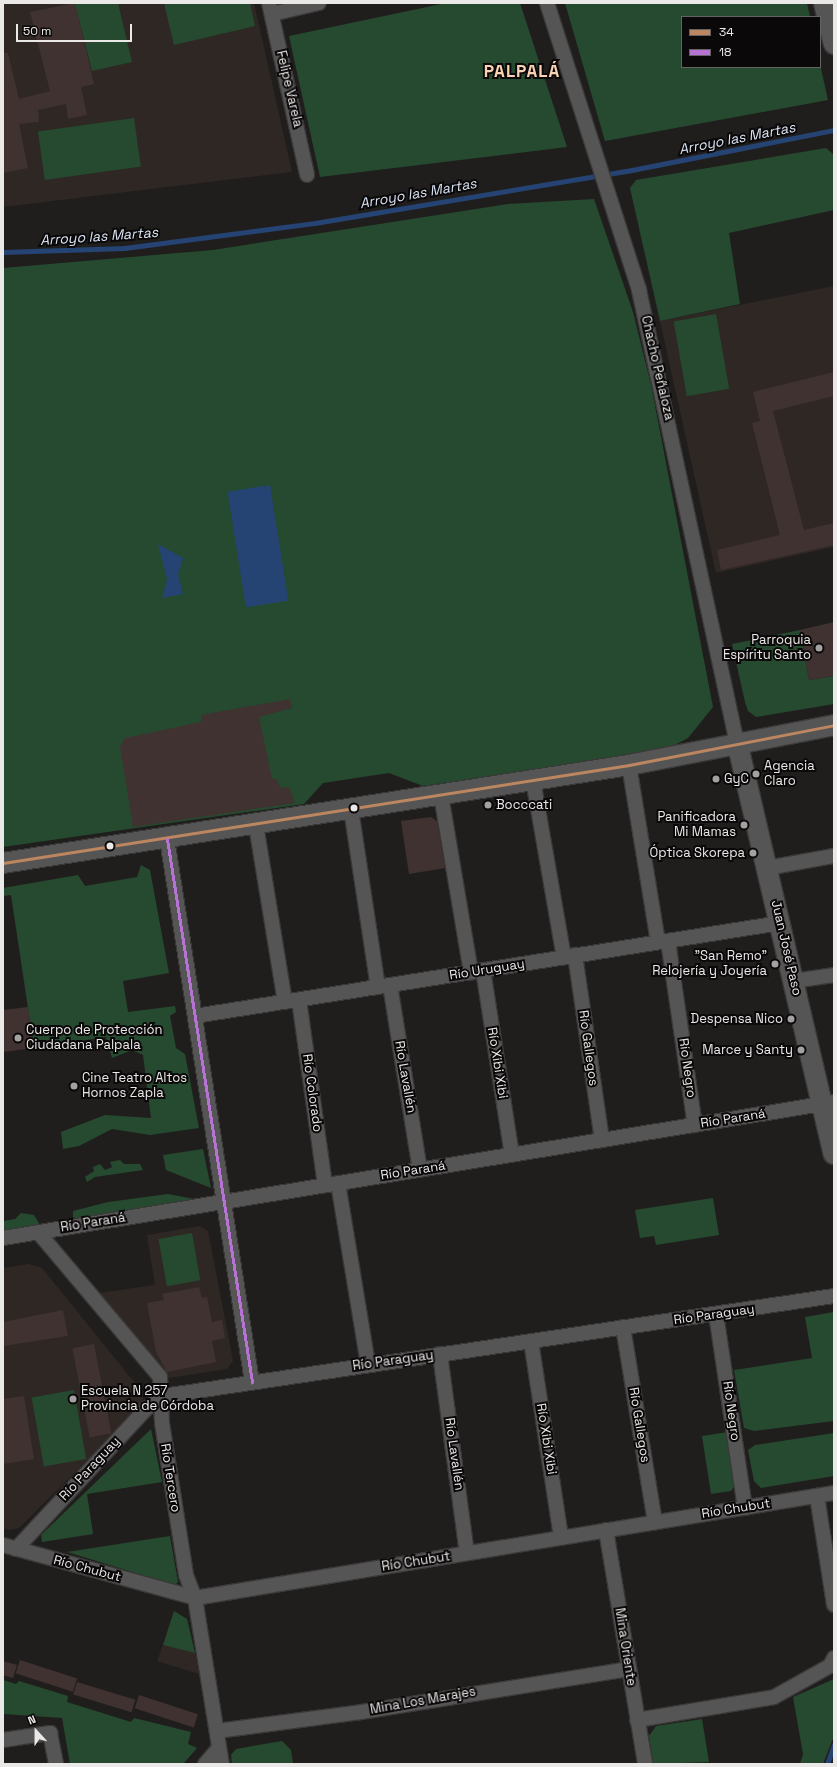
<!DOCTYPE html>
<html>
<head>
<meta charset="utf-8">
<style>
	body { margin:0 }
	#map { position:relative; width:837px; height:1767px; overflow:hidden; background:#201e1d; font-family:"Space Grotesk",sans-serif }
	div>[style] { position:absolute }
	.built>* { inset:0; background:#2f2723 }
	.green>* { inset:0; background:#254a2f; transform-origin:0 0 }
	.water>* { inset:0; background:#254373; transform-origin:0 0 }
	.stream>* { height:4.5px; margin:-2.25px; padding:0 2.25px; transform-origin:2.25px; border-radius:2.25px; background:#254373 }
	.building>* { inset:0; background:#403230; transform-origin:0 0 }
	.roads { filter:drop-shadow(1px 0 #3b3938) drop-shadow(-1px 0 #3b3938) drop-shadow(0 1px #3b3938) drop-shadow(0 -1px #3b3938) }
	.minor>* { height:14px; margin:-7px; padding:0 7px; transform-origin:7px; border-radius:7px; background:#565555 }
	.secondary>* { height:20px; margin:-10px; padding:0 10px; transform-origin:10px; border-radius:10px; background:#565555 }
	.bus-1>* { height:3px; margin:-1.5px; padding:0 1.5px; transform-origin:1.5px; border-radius:1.5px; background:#bb8660 }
	.bus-2>* { height:3px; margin:-1.5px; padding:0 1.5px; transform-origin:1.5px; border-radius:1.5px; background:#b673d3 }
	.dots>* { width:11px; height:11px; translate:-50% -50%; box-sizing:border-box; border:2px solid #0a0808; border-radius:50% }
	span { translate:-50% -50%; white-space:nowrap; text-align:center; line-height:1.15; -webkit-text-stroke:4px #0a0808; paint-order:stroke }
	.street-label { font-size:13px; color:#ebe9e8 }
	.poi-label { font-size:13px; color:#ebe9e8 }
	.right { translate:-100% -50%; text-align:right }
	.left { translate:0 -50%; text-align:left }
	.water-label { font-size:14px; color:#dbe5f6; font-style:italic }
	.district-label { font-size:17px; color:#f8d2b2; font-weight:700; letter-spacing:1px }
	.frame { position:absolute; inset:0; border:4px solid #ebe9e8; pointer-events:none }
	.legend { position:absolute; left:681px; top:16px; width:140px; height:52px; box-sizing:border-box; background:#0a0808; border:1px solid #646262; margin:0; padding:5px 7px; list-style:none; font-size:12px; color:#ebe9e8 }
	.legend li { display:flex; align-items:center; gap:8px; height:20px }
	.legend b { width:20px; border:1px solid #646262 }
	.north { position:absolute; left:16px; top:1711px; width:40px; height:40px; -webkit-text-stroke:3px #0a0808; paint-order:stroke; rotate:339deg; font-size:11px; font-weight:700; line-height:16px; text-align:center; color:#ebe9e8 }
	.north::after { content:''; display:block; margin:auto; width:14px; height:18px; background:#ebe9e8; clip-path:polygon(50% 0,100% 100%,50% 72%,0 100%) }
	.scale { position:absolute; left:16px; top:24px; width:116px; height:18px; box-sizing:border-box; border:2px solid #ebe9e8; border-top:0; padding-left:5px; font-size:12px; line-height:14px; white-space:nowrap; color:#ebe9e8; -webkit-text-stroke:3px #0a0808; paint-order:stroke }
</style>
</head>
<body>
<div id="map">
	<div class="built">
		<div style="clip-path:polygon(3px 3px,254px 3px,292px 172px,3px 207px)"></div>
		<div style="clip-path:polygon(834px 286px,834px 547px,716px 573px,660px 321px)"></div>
		<div style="clip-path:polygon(200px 1226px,208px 1231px,233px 1361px,227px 1369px,168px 1378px,156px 1371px,92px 1294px,155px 1285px,147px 1235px)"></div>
		<div style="clip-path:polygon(28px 1264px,42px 1268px,143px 1393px,143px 1405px,19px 1528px,10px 1530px,3px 1528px,3px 1268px)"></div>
		<div style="clip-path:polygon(163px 1645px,195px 1653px,199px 1674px,157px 1661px)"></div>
	</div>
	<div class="green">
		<div style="clip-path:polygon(118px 3px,132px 62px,92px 71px,75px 4px)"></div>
		<div style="clip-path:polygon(164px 3px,250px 3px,255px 26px,174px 45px)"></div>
		<div style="clip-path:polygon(446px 3px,520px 3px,567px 147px,320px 177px,289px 36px)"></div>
		<div style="clip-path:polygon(565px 3px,807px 3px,810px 17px,682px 17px,682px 67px,820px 64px,828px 100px,605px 141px)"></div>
		<div style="left:134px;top:118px;width:49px;height:97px;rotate:82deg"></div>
		<div style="clip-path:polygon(826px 148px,834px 155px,834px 210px,729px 233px,740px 304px,660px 321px,630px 188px,636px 180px)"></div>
		<div style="clip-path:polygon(594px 199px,633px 312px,651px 385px,713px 707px,688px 738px,667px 749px,423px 786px,389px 773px,323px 783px,304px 804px,3px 847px,3px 268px,213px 250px,508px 204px)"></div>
		<div style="left:716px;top:314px;width:76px;height:43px;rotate:80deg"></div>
		<div style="clip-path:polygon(800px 630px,809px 680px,834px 676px,834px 704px,756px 717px,748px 711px,745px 702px,732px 644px)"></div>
		<div style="clip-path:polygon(141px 865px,150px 870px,169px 973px,123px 981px,128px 1012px,175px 1006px,176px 1012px,170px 1016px,176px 1048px,185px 1054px,199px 1128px,150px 1135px,112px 1129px,79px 1146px,63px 1149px,61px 1132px,105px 1115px,151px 1118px,143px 1055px,132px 1050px,112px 1058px,106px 1037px,34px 1048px,11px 895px,3px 896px,3px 888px,78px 875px,85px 886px,137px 877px)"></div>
		<div style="clip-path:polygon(203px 1149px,211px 1188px,166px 1170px,163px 1155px)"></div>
		<div style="clip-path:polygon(120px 1160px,124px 1164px,140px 1164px,143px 1170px,95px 1177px,87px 1182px,85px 1177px,94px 1171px,93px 1167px,100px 1164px,105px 1170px,112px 1167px,110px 1162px)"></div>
		<div style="clip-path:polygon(168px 1194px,205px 1201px,73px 1220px,73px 1211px,108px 1202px)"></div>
		<div style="clip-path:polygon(713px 1198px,719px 1235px,656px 1245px,654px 1236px,640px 1238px,635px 1210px)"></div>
		<div style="clip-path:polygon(21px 1213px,34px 1215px,40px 1225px,3px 1230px,3px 1221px,15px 1219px)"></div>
		<div style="left:192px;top:1233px;width:48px;height:34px;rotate:80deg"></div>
		<div style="clip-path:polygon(834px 1312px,834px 1421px,754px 1431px,744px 1428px,734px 1370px,812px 1358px,805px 1317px)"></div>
		<div style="left:74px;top:1390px;width:70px;height:43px;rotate:80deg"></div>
		<div style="clip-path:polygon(151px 1429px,162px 1482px,87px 1494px,93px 1534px,42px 1542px,41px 1535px)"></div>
		<div style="clip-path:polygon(728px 1432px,736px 1484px,731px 1491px,711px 1494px,702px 1436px)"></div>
		<div style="clip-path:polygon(834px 1433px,834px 1476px,761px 1488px,754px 1481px,748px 1450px,755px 1445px)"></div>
		<div style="clip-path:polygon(170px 1536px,178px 1582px,175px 1585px,67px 1552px)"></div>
		<div style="clip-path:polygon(174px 1611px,187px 1619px,195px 1653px,163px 1645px)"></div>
		<div style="clip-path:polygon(834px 1679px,834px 1736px,823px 1764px,800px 1764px,803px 1754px,793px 1697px)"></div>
		<div style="clip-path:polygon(3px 1680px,16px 1684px,19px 1681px,68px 1696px,67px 1702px,131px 1722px,134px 1718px,191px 1732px,188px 1744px,197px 1748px,183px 1764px,70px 1764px,62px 1718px,3px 1714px)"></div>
		<div style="clip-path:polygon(702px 1719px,709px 1762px,653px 1764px,649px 1736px,656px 1726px)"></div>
		<div style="clip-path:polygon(282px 1741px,291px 1750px,293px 1764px,232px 1764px,231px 1755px,236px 1749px)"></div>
	</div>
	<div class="water">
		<div style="left:270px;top:485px;width:117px;height:43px;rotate:81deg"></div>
		<div style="clip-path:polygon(158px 544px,183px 558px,178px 575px,183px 594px,162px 598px,167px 579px)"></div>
	</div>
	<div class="stream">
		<div style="left:3px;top:252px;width:122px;rotate:-1.9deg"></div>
		<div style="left:125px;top:248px;width:192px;rotate:-7.5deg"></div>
		<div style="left:315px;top:223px;width:321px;rotate:-9.5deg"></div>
		<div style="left:632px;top:170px;width:206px;rotate:-11.2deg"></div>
		<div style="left:827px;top:1764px;width:20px;rotate:-70deg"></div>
	</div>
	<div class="building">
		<div style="clip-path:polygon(75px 3px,94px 84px,81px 87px,87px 115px,68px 119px,66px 104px,38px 110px,39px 122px,19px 124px,28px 168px,3px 173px,3px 53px,8px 53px,19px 99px,50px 91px,30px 12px)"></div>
		<div style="clip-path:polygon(834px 372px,834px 396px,773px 411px,804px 530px,834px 523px,834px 545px,721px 570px,717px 550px,780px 535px,752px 423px,760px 421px,753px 392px)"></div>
		<div style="clip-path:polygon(834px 622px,834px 676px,809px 680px,800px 630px)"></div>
		<div style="clip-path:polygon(290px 699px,292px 708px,259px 717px,272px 779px,277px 779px,280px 788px,289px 787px,295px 803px,133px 827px,120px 747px,125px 738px,201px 722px,201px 715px)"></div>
		<div style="clip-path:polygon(431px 817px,437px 821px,445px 868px,409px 874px,401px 821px)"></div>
		<div style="clip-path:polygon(28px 1007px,34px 1048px,3px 1052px,3px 1010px)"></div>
		<div style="clip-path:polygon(199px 1287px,202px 1298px,207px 1297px,212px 1322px,222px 1320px,225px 1338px,212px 1341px,216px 1362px,167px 1372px,156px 1352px,147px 1303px,164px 1300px,162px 1294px)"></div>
		<div style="clip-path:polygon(63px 1310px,68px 1336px,3px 1346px,3px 1322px)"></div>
		<div style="left:94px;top:1344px;width:91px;height:22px;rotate:79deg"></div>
		<div style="clip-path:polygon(24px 1396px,34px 1459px,3px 1464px,3px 1399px)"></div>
		<div style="left:20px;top:1660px;width:60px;height:14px;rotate:18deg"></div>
		<div style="clip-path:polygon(3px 1661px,17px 1665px,13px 1678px,3px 1675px)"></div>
		<div style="left:77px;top:1682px;width:61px;height:13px;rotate:17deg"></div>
		<div style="left:139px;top:1695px;width:62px;height:14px;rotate:18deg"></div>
	</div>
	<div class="roads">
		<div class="minor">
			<div style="left:269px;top:3px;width:176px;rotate:77.5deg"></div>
			<div style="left:547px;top:3px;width:301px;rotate:72.2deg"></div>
			<div style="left:639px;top:290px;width:463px;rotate:77.8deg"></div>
			<div style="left:272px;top:14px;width:48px;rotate:-13.2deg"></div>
			<div style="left:629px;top:765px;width:179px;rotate:80.7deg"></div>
			<div style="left:533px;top:780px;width:180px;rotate:80.1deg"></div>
			<div style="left:441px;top:795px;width:180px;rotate:80.4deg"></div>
			<div style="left:351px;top:809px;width:180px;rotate:81.4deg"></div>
			<div style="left:256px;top:825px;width:179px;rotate:80.7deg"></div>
			<div style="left:167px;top:839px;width:550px;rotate:81.1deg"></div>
			<div style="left:767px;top:868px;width:68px;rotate:-10.2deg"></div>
			<div style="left:668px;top:941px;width:186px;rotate:81.7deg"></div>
			<div style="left:575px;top:955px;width:187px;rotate:81.7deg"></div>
			<div style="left:483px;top:970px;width:187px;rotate:81.1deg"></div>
			<div style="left:793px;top:981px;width:41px;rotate:-8.3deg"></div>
			<div style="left:390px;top:985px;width:187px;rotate:80.8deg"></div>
			<div style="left:299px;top:1000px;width:187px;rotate:82deg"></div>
			<div style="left:195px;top:1016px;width:592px;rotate:-9.03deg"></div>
			<div style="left:338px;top:1183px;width:184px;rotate:80.6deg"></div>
			<div style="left:38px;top:1232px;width:189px;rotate:49.9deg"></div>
			<div style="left:160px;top:1377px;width:46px;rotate:87.5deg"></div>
			<div style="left:162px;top:1423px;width:154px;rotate:81deg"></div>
			<div style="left:186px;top:1575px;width:25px;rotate:69deg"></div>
			<div style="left:195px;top:1598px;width:168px;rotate:80.8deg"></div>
			<div style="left:3px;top:1238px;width:842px;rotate:-9.29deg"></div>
			<div style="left:716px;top:1314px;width:196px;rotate:81.5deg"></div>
			<div style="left:623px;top:1327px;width:198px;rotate:80.7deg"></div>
			<div style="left:531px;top:1341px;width:199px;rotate:81.3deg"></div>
			<div style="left:440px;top:1354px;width:201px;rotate:82.3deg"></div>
			<div style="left:817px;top:1496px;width:110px;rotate:81.1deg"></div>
			<div style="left:606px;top:1530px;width:237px;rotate:80.5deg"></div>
			<div style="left:3px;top:1545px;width:199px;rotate:15.4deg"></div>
			<div style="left:195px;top:1598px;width:648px;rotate:-9.33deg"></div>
			<div style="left:16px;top:1549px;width:191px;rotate:-47.1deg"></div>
			<div style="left:146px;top:1409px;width:21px;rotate:-37deg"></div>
			<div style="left:163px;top:1396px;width:678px;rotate:-8.48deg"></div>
			<div style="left:637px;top:1720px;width:139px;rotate:-9.5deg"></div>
			<div style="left:774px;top:1697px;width:64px;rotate:-29deg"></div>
			<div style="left:830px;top:1666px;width:9px;rotate:-63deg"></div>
			<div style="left:217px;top:1731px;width:145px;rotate:-7.5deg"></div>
			<div style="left:361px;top:1712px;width:270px;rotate:-9.1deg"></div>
			<div style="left:3px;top:1740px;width:48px;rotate:-8.5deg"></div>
			<div style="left:50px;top:1733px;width:32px;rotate:79deg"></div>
			<div style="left:205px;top:1764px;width:21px;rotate:-49deg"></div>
		</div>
		<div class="secondary">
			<div style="left:824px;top:3px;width:42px;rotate:76.3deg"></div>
			<div style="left:737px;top:742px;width:423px;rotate:76.8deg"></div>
			<div style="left:3px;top:863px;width:634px;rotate:-8.9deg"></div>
			<div style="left:629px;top:765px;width:209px;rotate:-11deg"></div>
		</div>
	</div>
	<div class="bus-1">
		<div style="left:3px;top:863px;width:634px;rotate:-8.9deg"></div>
		<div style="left:629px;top:765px;width:209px;rotate:-11deg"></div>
	</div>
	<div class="bus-2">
		<div style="left:167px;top:839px;width:550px;rotate:81.1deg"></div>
	</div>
	<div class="dots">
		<div style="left:819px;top:648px;background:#a4a2a1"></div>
		<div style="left:756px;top:774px;background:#a4a2a1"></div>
		<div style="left:716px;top:779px;background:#a4a2a1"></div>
		<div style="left:488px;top:805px;background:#a4a2a1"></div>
		<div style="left:354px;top:808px;background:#ebe9e8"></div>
		<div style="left:744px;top:825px;background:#a4a2a1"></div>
		<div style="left:110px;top:846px;background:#ebe9e8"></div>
		<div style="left:753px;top:853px;background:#a4a2a1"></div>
		<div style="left:775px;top:964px;background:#a4a2a1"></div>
		<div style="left:791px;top:1019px;background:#a4a2a1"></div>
		<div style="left:18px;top:1038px;background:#a4a2a1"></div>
		<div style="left:801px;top:1050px;background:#a4a2a1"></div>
		<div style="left:74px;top:1086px;background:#a4a2a1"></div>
		<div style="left:73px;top:1399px;background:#a4a2a1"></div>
	</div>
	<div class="street-label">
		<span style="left:289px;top:89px;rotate:77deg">Felipe Varela</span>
		<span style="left:657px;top:368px;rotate:77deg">Chacho Peñaloza</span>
		<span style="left:786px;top:948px;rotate:77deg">Juan José Paso</span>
		<span style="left:487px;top:970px;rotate:-9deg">Río Uruguay</span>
		<span style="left:588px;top:1048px;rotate:82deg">Río Gallegos</span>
		<span style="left:497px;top:1063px;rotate:81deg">Río Xibi Xibi</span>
		<span style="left:687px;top:1068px;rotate:82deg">Río Negro</span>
		<span style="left:405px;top:1077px;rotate:80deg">Río Lavallén</span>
		<span style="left:312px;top:1093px;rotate:82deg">Río Colorado</span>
		<span style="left:733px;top:1119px;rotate:-9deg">Río Paraná</span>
		<span style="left:413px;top:1171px;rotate:-9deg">Río Paraná</span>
		<span style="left:93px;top:1223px;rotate:-9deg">Río Paraná</span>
		<span style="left:714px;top:1315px;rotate:-8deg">Río Paraguay</span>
		<span style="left:393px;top:1361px;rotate:-8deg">Río Paraguay</span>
		<span style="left:731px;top:1411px;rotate:82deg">Río Negro</span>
		<span style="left:639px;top:1425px;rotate:81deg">Río Gallegos</span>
		<span style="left:546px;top:1439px;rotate:81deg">Río Xibi Xibi</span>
		<span style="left:454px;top:1454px;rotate:82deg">Río Lavallén</span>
		<span style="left:90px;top:1469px;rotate:-47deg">Río Paraguay</span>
		<span style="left:170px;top:1478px;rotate:81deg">Río Tercero</span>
		<span style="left:736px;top:1509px;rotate:-9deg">Río Chubut</span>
		<span style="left:416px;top:1562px;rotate:-9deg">Río Chubut</span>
		<span style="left:87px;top:1569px;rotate:15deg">Río Chubut</span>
		<span style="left:625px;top:1647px;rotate:81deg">Mina Oriente</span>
		<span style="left:423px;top:1701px;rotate:-10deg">Mina Los Marajes</span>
	</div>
	<div class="poi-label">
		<span class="right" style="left:811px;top:648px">Parroquia<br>Espíritu Santo</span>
		<span class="left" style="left:764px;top:774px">Agencia<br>Claro</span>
		<span class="left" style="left:724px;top:779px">GyC</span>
		<span class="left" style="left:496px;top:805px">Bocccati</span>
		<span class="right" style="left:736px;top:825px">Panificadora<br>Mi Mamas</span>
		<span class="right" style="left:745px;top:853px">Óptica Skorepa</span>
		<span class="right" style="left:767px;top:964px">"San Remo"<br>Relojería y Joyería</span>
		<span class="right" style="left:783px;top:1019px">Despensa Nico</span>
		<span class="left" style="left:26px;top:1038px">Cuerpo de Protección<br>Ciudadana Palpala</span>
		<span class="right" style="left:793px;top:1050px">Marce y Santy</span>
		<span class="left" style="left:82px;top:1086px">Cine Teatro Altos<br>Hornos Zapla</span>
		<span class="left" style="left:81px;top:1399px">Escuela N 257<br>Provincia de Córdoba</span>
	</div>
	<div class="water-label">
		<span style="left:737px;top:138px;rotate:-11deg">Arroyo las Martas</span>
		<span style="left:418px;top:193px;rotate:-10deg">Arroyo las Martas</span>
		<span style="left:99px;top:236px;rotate:-4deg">Arroyo las Martas</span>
	</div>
	<div class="district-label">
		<span style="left:522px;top:72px">PALPALÁ</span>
	</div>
	<div class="frame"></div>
	<ul class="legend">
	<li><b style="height:5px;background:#bb8660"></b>34</li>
	<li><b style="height:5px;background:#b673d3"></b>18</li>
	</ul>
	<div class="north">N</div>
	<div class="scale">50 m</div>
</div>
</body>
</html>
